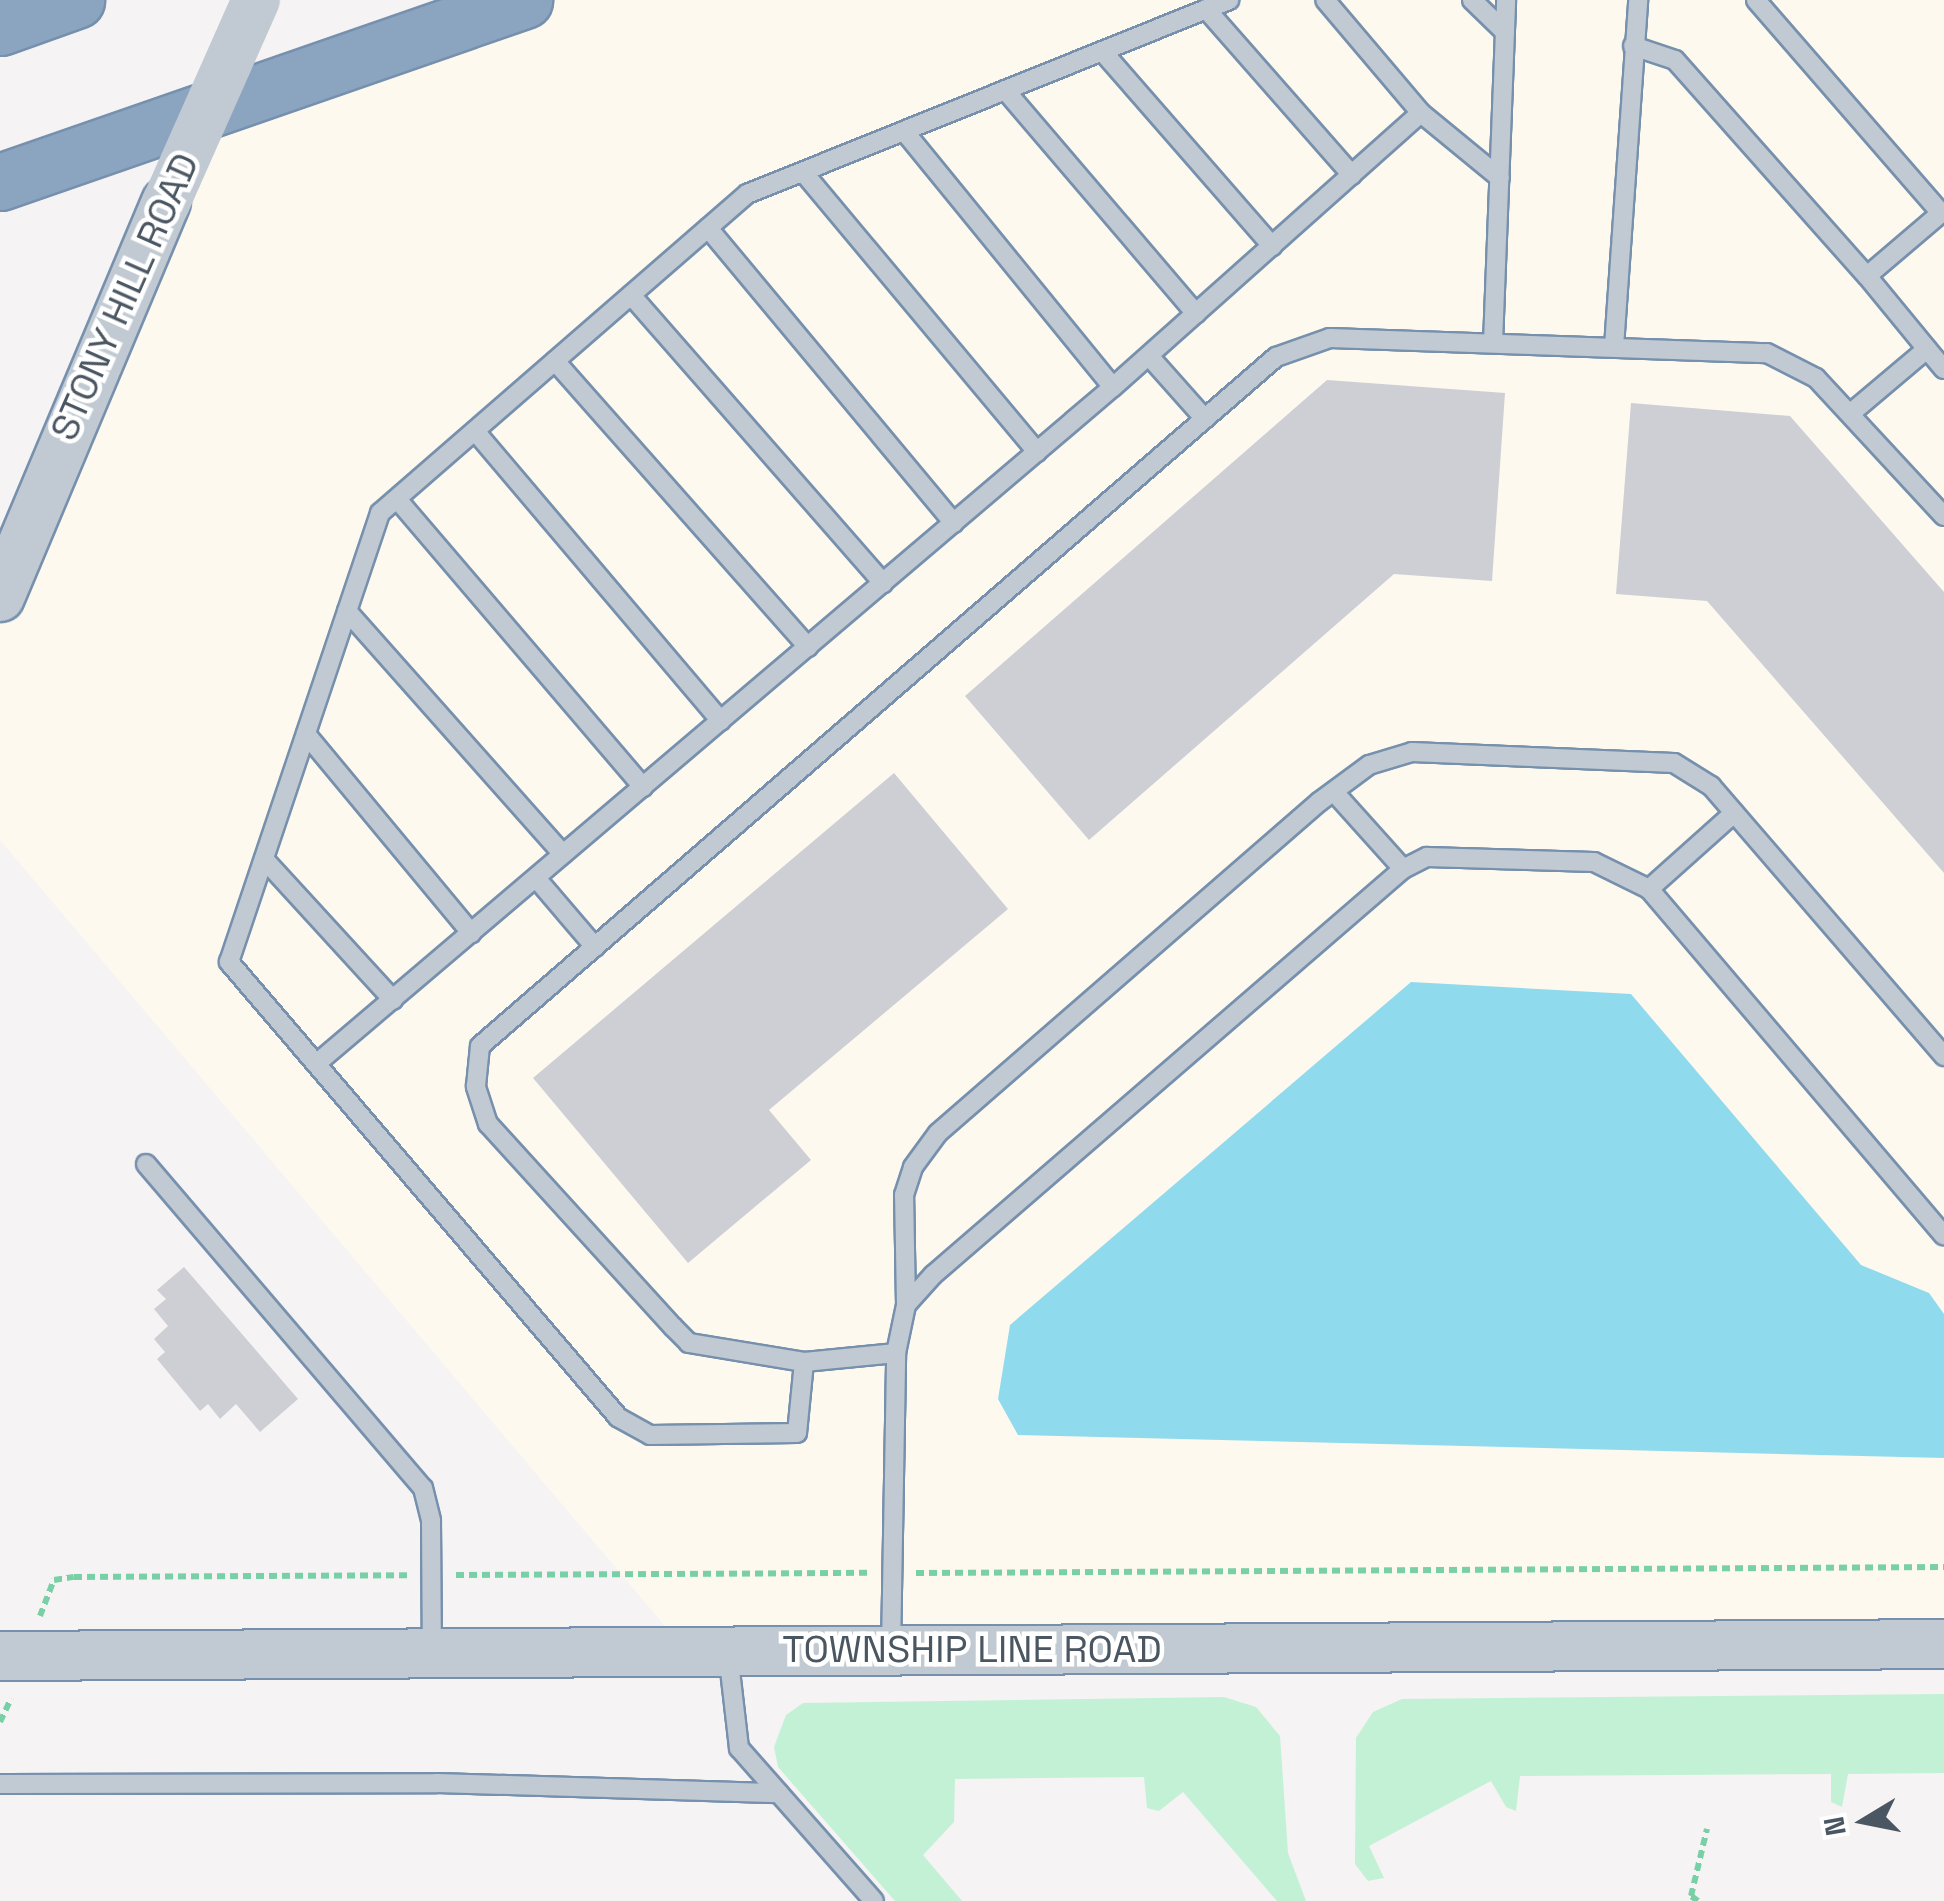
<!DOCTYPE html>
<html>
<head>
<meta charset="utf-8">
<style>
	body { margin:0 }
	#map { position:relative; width:1944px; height:1901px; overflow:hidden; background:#f5f3f3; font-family:"Space Grotesk",sans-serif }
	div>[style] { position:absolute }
	.commercial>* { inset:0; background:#fdf9ef }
	.green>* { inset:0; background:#c3f1d5 }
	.water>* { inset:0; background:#90daee }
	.building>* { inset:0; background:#cdcfd5 }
	.path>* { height:6px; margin-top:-3px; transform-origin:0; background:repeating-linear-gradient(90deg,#7ad0a6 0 8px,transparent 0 13px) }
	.roads { filter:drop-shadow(2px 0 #7690ad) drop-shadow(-2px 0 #7690ad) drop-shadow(0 2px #7690ad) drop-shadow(0 -2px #7690ad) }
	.service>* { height:18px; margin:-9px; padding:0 9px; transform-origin:9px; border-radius:9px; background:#c1cad2 }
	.tertiary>* { height:48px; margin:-24px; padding:0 24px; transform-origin:24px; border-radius:24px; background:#c1cad2 }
	.motorway>* { height:55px; margin:-27.5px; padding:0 27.5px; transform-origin:27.5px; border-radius:27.5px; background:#8ba5c1 }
	.tertiary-bridge>* { height:48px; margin:-24px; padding:0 24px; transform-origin:24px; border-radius:24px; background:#c1cad2 }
	span { translate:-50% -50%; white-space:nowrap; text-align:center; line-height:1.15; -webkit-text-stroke:9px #fff; paint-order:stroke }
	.street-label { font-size:38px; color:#4a5661 }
	.north { position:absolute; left:1814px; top:1771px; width:100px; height:100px; -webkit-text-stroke:8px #fff; paint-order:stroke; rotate:260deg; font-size:28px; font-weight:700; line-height:40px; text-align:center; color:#4a5661 }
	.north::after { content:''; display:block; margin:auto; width:35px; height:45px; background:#4a5661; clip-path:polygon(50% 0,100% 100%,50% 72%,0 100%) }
</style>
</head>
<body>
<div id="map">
	<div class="commercial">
		<div style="clip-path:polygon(524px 0,1944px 0,1944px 1644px,687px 1652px,0 840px,0 597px,210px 111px)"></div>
	</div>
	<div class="green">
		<div style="clip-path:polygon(1944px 1694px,1944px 1773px,1848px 1774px,1842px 1807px,1831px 1802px,1831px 1774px,1520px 1776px,1516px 1811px,1506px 1807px,1491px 1781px,1369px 1846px,1384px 1878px,1368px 1881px,1355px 1864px,1356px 1738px,1373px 1712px,1402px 1699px)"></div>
		<div style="clip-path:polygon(1224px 1697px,1256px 1707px,1280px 1736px,1288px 1853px,1306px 1901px,1277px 1901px,1183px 1792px,1159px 1811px,1147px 1808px,1144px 1777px,955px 1779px,954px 1822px,923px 1855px,962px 1901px,895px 1901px,778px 1767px,774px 1747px,786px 1715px,803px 1703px)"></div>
	</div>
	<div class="water">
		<div style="clip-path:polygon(1411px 982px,1631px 994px,1861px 1265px,1929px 1293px,1944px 1314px,1944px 1458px,1018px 1435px,998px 1399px,1010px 1325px)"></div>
	</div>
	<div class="building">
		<div style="clip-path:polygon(1327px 380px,1505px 393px,1492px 581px,1394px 574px,1089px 840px,965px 696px)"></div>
		<div style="clip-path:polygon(1631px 403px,1790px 416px,1944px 592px,1944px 873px,1707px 601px,1616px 594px)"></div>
		<div style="clip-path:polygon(894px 773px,1008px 909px,769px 1110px,811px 1160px,688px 1263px,533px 1078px)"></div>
		<div style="clip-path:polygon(184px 1267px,298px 1399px,260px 1432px,236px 1404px,220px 1419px,208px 1404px,200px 1411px,157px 1359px,165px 1352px,154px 1339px,168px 1326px,154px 1309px,166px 1299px,157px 1290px)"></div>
	</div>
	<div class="path">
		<div style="left:916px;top:1573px;width:1028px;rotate:-0.33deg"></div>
		<div style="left:456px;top:1575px;width:412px;rotate:-0.3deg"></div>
		<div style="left:40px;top:1616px;width:39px;rotate:-69deg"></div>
		<div style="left:54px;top:1580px;width:20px;rotate:-9deg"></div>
		<div style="left:74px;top:1577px;width:334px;rotate:-0.3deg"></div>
		<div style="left:0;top:1722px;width:26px;rotate:-65deg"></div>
		<div style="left:1698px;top:1901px;width:9px;rotate:-144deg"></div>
		<div style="left:1691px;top:1896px;width:69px;rotate:-76.6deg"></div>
	</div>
	<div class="roads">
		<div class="service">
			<div style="left:1472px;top:0;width:46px;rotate:44.1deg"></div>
			<div style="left:1206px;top:9px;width:221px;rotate:48.7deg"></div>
			<div style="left:1633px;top:46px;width:44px;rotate:18.4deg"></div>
			<div style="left:1675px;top:60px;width:289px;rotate:48.4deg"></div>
			<div style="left:1867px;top:276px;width:97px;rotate:-40.4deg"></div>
			<div style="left:1941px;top:213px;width:282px;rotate:-131deg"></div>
			<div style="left:1102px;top:51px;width:259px;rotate:48.9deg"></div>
			<div style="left:1005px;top:90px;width:294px;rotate:49.5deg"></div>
			<div style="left:1421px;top:113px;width:102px;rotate:39.4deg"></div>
			<div style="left:904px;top:131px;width:330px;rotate:50.8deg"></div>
			<div style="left:803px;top:172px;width:365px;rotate:50.1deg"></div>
			<div style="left:708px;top:228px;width:384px;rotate:50.2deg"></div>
			<div style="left:631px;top:295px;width:383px;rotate:48.8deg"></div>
			<div style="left:1493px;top:343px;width:343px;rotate:-87.8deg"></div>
			<div style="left:1614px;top:347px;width:348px;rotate:-86deg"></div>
			<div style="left:1927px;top:349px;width:26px;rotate:50deg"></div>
			<div style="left:1149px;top:356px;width:84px;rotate:48.4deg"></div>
			<div style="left:555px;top:361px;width:382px;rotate:48.5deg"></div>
			<div style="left:1851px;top:413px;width:99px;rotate:-40.1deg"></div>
			<div style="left:1927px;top:349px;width:94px;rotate:-129.4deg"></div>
			<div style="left:475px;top:431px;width:380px;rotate:49.7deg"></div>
			<div style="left:397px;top:499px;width:379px;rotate:49.5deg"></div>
			<div style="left:347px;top:611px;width:325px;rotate:48.4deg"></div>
			<div style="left:306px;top:734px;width:259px;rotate:50.3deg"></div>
			<div style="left:1334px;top:792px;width:103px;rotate:48.1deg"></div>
			<div style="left:264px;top:859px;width:191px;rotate:47.5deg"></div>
			<div style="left:536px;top:878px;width:91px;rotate:49.5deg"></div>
			<div style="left:1649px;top:889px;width:114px;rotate:-41.8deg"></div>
			<div style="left:316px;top:1064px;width:1046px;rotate:-40.35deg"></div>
			<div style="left:1113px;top:387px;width:412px;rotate:-41.7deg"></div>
			<div style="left:1421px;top:113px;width:148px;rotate:-130.3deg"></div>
			<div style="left:146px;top:1164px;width:426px;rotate:49.5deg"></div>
			<div style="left:423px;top:1488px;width:34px;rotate:76deg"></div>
			<div style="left:431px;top:1521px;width:132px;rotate:89.6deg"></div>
			<div style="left:906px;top:1305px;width:110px;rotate:-91deg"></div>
			<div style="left:904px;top:1195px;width:29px;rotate:-72deg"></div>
			<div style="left:913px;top:1167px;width:42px;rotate:-53.7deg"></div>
			<div style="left:938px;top:1133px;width:505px;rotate:-40.98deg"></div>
			<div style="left:1319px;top:802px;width:62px;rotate:-36.5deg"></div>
			<div style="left:1369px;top:765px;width:45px;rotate:-16.8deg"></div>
			<div style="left:1412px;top:752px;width:262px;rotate:2.4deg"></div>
			<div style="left:1674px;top:763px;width:44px;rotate:31.9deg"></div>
			<div style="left:1711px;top:786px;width:357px;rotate:49.2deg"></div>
			<div style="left:896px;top:1353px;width:49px;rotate:-78.2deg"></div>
			<div style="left:906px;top:1305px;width:40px;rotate:-48deg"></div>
			<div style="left:933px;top:1275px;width:621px;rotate:-40.82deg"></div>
			<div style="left:1403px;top:869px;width:27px;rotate:-27deg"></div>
			<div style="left:1427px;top:857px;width:167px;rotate:1.7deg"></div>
			<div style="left:1594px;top:862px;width:61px;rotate:26.1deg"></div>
			<div style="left:1649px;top:889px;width:455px;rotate:49.6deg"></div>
			<div style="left:804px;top:1362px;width:117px;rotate:-170.6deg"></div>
			<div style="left:689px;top:1343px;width:23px;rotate:-135deg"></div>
			<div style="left:673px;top:1327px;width:275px;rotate:-132.3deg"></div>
			<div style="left:488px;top:1124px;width:40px;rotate:-108deg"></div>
			<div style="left:476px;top:1086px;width:40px;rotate:-84.3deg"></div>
			<div style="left:480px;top:1046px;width:1053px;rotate:-40.88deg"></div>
			<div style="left:1276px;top:357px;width:57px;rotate:-19.4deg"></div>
			<div style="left:1330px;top:338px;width:437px;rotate:2deg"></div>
			<div style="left:1767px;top:353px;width:55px;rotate:27deg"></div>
			<div style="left:1816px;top:378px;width:188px;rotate:47.2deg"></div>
			<div style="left:891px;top:1650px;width:297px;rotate:-89deg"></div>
			<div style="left:896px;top:1353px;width:92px;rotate:174.4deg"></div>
			<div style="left:804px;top:1362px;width:71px;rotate:95.6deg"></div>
			<div style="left:797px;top:1433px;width:147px;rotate:179.2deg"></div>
			<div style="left:650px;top:1435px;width:37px;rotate:-151deg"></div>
			<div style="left:618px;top:1417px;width:599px;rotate:-130.53deg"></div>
			<div style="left:229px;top:962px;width:474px;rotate:-71.4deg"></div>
			<div style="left:380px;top:513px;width:486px;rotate:-41deg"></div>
			<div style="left:747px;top:194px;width:520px;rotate:-21.92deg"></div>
			<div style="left:728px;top:1653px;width:96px;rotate:83.4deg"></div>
			<div style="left:739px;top:1748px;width:204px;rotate:48.6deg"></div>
			<div style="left:0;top:1784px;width:437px;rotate:-0.1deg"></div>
			<div style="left:437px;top:1783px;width:342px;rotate:1.7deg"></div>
		</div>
		<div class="tertiary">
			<div style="left:0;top:597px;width:428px;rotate:-67.2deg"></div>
			<div style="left:0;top:1656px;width:1944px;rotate:-0.35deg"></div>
		</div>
		<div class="motorway">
			<div style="left:0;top:27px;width:81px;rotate:-19.6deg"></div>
			<div style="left:0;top:182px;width:555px;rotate:-19.15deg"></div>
		</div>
	</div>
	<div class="tertiary-bridge">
		<div style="left:166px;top:203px;width:222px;rotate:-66.1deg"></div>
	</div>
	<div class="street-label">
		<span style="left:125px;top:297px;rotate:-66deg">STONY HILL ROAD</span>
		<span style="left:972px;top:1650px">TOWNSHIP LINE ROAD</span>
	</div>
	<div class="north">N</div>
</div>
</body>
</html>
